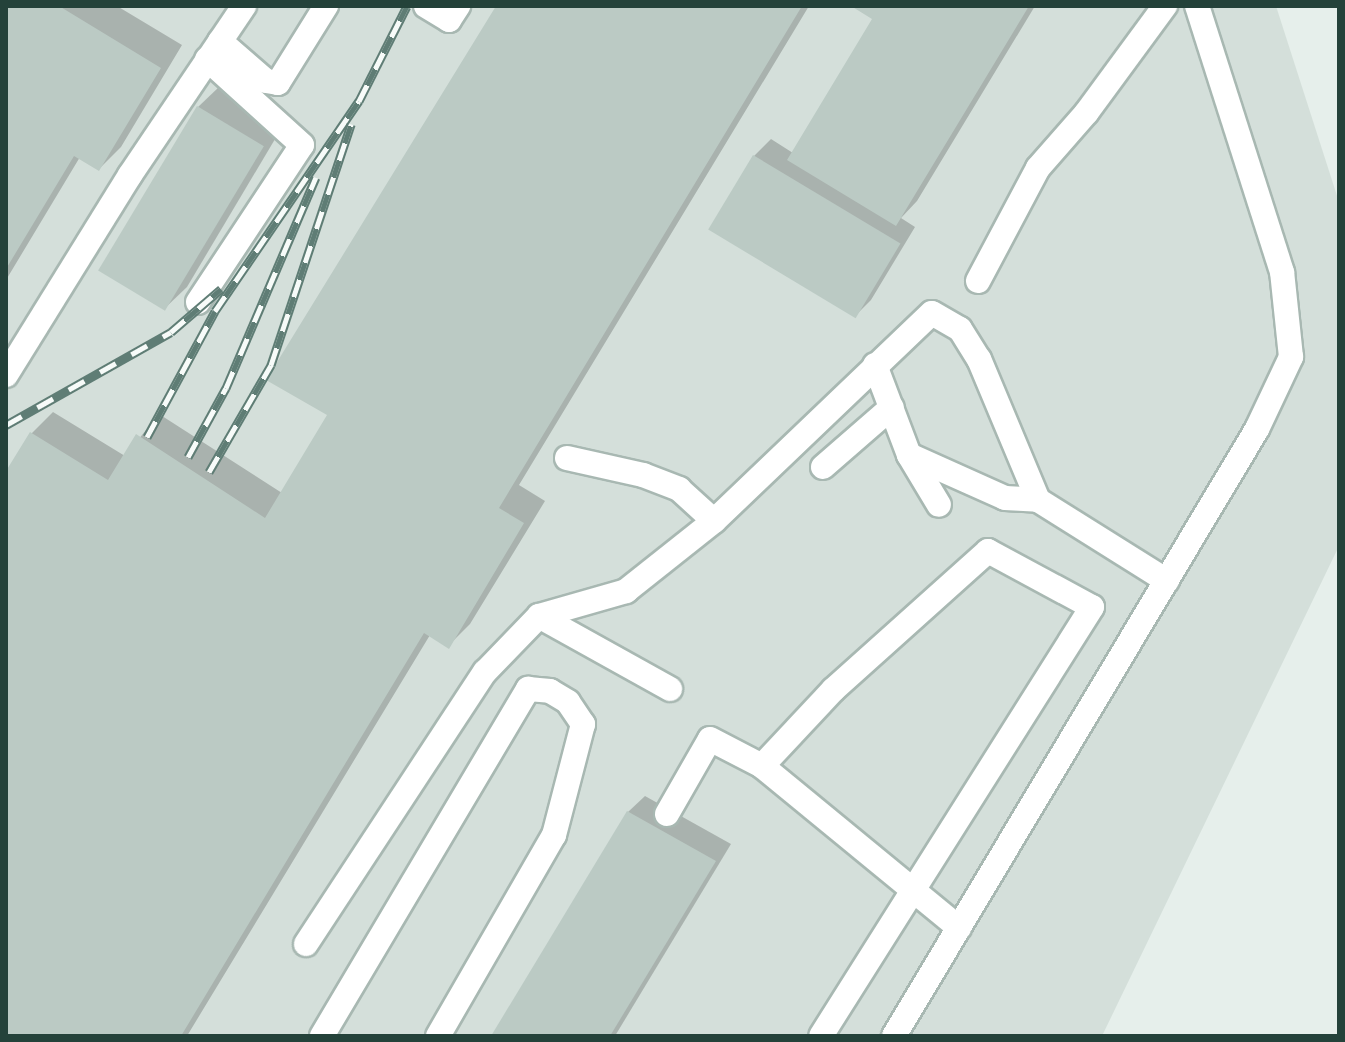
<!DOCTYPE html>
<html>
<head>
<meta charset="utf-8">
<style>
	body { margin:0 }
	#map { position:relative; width:1345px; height:1042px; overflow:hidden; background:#e6efeb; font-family:Commissioner,sans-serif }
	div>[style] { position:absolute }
	.built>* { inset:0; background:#d4dfda }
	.shadow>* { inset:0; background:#0003 }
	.building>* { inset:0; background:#bbcac4; transform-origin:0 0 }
	.roads { filter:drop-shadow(2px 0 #a8b8b2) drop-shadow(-2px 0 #a8b8b2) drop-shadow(0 2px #a8b8b2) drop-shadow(0 -2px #a8b8b2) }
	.minor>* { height:24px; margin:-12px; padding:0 12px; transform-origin:12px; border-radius:12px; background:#fff }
	.rail>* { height:9px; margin-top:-4.5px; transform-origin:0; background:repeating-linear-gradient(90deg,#f7fbf9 0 18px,#5f7d75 0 36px); box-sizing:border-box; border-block:2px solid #5f7d75 }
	span { translate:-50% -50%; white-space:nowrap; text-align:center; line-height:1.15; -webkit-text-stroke:8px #f7fbf9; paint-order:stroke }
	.frame { position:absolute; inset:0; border:8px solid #24423a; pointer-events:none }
</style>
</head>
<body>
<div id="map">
	<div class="built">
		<div style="clip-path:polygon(6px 6px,1276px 6px,1339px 202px,1339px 546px,1102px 1036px,6px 1036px)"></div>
	</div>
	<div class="shadow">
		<div style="clip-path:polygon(6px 6px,117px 6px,182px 45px,121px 147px,99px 169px,80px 157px,6px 280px)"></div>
		<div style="clip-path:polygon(497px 6px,809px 6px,519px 485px,545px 501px,470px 624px,448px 646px,430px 635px,187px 1036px,6px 1036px,6px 475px,31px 434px,53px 412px,125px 456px,159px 414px,282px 493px,329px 414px)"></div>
		<div style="clip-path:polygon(855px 6px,1035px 6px,917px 201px,901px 218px,915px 227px,871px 300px,855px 316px,754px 156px,771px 139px,793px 153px,875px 18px)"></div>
		<div style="clip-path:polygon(220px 86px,284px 124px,187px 287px,165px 308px,198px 107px)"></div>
		<div style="clip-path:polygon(645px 796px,731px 844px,615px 1036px,493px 1036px,628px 812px)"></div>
	</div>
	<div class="building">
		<div style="clip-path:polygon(6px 6px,59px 6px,161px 68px,99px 171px,74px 156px,6px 269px)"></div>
		<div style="clip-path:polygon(496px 6px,802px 6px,499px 508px,524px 523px,449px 649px,424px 633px,181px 1036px,6px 1036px,6px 471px,30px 432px,108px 480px,136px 434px,265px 518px,327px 415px,266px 380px)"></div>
		<div style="clip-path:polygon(851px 6px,1029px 6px,896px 226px,787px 160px,872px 19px)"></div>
		<div style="left:197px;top:106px;width:78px;height:192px;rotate:31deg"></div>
		<div style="left:753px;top:155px;width:172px;height:87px;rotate:31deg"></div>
		<div style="clip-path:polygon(627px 811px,716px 861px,610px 1036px,491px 1036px)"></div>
	</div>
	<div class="roads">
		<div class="minor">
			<div style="left:426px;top:6px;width:27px;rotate:31deg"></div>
			<div style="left:449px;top:20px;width:17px;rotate:-57deg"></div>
			<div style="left:220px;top:41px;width:61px;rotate:41deg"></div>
			<div style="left:266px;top:81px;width:12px;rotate:9deg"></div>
			<div style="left:278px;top:83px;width:91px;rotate:-58.1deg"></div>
			<div style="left:978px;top:281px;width:128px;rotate:-62deg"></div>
			<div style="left:1038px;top:168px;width:74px;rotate:-48.8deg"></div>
			<div style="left:1087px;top:112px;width:132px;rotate:-53.7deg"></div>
			<div style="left:198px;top:302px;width:188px;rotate:-56.5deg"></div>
			<div style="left:302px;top:145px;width:128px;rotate:-137.8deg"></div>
			<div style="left:875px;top:365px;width:96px;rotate:69.3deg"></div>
			<div style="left:909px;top:455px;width:105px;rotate:24.1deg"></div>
			<div style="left:1005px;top:498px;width:33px;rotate:3deg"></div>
			<div style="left:6px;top:375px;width:235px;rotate:-58.2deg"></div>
			<div style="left:130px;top:175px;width:204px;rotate:-56deg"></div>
			<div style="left:909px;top:455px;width:58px;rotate:59deg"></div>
			<div style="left:567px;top:458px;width:78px;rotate:12.6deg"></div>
			<div style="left:643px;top:475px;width:39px;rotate:21deg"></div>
			<div style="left:679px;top:489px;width:47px;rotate:42.4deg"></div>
			<div style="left:714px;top:521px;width:301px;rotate:-43.7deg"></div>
			<div style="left:932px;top:313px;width:32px;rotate:30deg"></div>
			<div style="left:960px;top:329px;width:36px;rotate:58deg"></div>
			<div style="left:979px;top:359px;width:153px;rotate:67.3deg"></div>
			<div style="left:1038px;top:500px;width:152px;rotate:32.1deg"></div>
			<div style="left:823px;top:467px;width:91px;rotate:-41deg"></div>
			<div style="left:539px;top:616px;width:150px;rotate:29.1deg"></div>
			<div style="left:762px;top:766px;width:104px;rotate:-46.9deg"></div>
			<div style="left:833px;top:690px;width:208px;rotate:-41.9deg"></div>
			<div style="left:988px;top:551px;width:118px;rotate:28.3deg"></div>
			<div style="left:1092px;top:607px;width:507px;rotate:122.28deg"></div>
			<div style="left:667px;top:814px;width:86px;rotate:-60.2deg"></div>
			<div style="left:710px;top:739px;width:59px;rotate:27.4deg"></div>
			<div style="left:762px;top:766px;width:255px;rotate:39.4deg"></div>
			<div style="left:306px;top:944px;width:326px;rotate:-56.7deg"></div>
			<div style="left:485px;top:672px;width:78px;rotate:-46deg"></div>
			<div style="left:539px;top:616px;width:91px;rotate:-16deg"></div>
			<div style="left:626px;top:591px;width:112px;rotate:-38.5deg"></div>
			<div style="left:322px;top:1036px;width:404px;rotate:-59.3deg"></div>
			<div style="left:528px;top:689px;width:22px;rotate:5deg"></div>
			<div style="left:550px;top:691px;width:21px;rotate:31deg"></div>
			<div style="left:568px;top:702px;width:27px;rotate:56deg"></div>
			<div style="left:583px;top:724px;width:115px;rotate:104.6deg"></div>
			<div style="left:554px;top:835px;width:232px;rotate:120deg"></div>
			<div style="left:894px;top:1036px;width:707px;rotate:-59.12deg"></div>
			<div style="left:1257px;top:429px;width:80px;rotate:-64.7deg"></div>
			<div style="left:1291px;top:357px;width:85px;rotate:-96deg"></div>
			<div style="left:1282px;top:272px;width:279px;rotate:-107.7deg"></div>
		</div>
	</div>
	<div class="rail">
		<div style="left:6px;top:425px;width:189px;rotate:-29.4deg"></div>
		<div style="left:171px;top:332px;width:66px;rotate:-40.7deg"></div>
		<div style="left:147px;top:437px;width:143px;rotate:-61.6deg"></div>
		<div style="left:215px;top:311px;width:255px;rotate:-55.6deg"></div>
		<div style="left:359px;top:101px;width:106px;rotate:-63.2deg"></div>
		<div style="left:188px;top:457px;width:79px;rotate:-61.2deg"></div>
		<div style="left:226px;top:388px;width:229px;rotate:-66.9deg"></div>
		<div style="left:209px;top:472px;width:124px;rotate:-59.9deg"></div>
		<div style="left:271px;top:365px;width:254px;rotate:-71.6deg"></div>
	</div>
	<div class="frame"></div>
</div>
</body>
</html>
